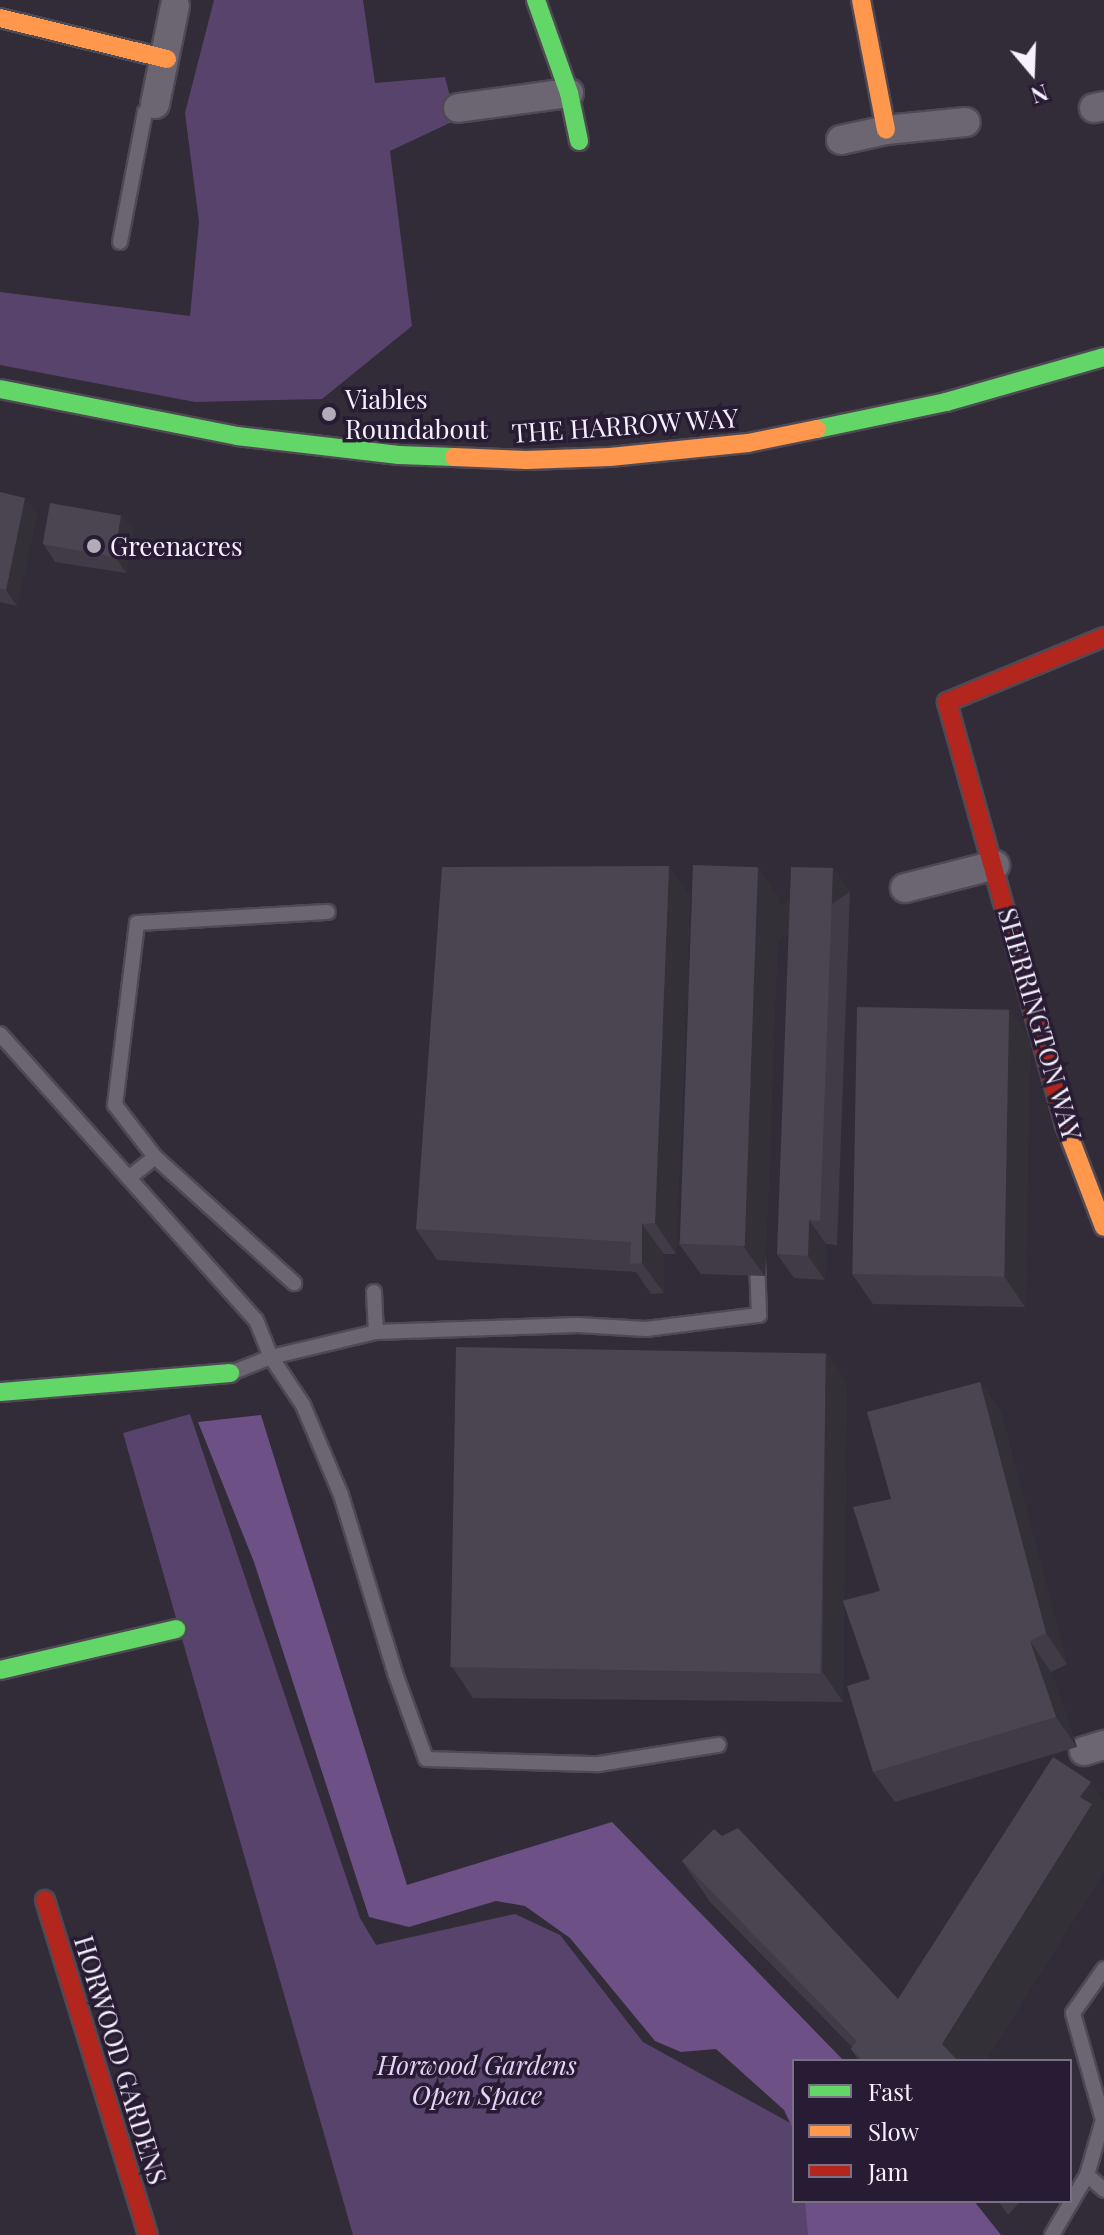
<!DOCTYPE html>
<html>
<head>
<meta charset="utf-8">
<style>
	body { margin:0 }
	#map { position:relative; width:1104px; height:2235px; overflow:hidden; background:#322c38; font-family:"Playfair Display",serif }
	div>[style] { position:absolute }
	.green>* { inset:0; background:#57436b }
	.forest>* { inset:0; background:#6c5086 }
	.roads { filter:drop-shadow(2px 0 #4f4954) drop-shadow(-2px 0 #4f4954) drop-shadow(0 2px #4f4954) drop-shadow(0 -2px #4f4954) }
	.lane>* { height:14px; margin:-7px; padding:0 7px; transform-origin:7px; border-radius:7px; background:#6b6671 }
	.street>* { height:28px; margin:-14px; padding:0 14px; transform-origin:14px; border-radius:14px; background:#6b6671 }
	.fast>* { height:18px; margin:-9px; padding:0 9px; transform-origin:9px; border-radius:9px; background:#63d668 }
	.slow>* { height:18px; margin:-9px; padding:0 9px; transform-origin:9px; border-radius:9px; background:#ff974d }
	.jam>* { height:18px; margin:-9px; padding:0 9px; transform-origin:9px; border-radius:9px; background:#b3261e }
	.wall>* { inset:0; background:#403b45 }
	.shaded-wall>* { inset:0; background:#343038; transform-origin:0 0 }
	.building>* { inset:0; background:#4a4550; transform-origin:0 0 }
	.dots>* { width:22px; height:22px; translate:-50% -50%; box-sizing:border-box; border:4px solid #281c34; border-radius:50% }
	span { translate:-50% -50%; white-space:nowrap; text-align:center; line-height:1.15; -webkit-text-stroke:7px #281c34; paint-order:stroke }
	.poi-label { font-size:26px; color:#f7f1fe }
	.left { translate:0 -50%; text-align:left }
	.street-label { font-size:26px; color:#f7f1fe }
	.park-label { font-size:26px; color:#e4d3f7; font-style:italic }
	.legend { position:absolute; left:792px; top:2059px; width:280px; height:144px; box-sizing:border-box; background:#281c34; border:2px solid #7b7185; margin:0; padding:10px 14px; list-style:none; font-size:24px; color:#f7f1fe }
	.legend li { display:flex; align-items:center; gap:16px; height:40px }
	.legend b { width:40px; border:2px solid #7b7185 }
	.north { position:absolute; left:992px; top:32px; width:80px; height:80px; -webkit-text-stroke:6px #281c34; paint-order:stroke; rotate:161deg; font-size:22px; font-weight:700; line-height:32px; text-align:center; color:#f7f1fe }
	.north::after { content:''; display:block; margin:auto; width:28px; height:36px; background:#f7f1fe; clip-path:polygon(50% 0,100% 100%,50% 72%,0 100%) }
</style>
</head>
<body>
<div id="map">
	<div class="green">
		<div style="clip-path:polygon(214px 0,363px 0,375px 83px,445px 77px,456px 120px,390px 151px,412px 326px,322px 399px,195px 402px,0 365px,0 292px,190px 316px,199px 222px,185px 113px)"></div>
		<div style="clip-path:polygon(190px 1414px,360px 1918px,376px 1945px,515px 1914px,560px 1935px,643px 2042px,794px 2125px,794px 2201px,861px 2201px,890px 2235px,353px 2235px,123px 1433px)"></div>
	</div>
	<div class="forest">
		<div style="clip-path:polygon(261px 1415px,407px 1885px,612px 1822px,844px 2061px,794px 2061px,794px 2131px,784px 2110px,716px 2049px,681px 2052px,655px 2041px,570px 1938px,525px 1906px,496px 1901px,409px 1927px,369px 1917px,254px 1562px,198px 1422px)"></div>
		<div style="clip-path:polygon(805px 2201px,974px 2201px,1001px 2235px,808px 2235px)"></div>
	</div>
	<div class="roads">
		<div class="lane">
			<div style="left:120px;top:242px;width:132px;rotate:-79.1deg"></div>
			<div style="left:145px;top:112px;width:13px;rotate:-39deg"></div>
			<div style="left:0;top:1034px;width:384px;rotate:48.2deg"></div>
			<div style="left:256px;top:1320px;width:40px;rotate:68deg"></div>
			<div style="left:271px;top:1357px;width:58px;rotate:56.3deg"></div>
			<div style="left:303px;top:1405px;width:98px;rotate:67.1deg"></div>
			<div style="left:341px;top:1495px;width:186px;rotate:73.1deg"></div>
			<div style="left:395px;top:1673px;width:91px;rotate:70.2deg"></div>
			<div style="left:426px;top:1759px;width:173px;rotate:1.7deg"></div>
			<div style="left:599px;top:1764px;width:121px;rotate:-9.1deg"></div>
			<div style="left:155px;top:1157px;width:188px;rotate:42.2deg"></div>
			<div style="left:129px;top:1178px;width:33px;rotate:-39deg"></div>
			<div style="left:155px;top:1157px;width:66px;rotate:-127.6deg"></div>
			<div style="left:115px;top:1105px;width:183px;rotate:-83.1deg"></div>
			<div style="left:137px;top:923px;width:191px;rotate:-3.3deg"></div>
			<div style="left:376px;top:1332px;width:202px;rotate:-2deg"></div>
			<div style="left:578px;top:1325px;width:68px;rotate:3.4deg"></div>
			<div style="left:646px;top:1329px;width:114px;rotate:-7.1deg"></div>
			<div style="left:759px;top:1315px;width:55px;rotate:-92.1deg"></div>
			<div style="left:231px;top:1373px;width:43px;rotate:-21.8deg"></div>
			<div style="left:271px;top:1357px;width:108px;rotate:-13.4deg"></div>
			<div style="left:376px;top:1332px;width:40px;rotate:-92.9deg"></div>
			<div style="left:1087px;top:2175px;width:23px;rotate:41deg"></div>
			<div style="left:1052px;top:2235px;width:69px;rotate:-59.7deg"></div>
			<div style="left:1087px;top:2175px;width:57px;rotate:-73.8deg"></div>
			<div style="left:1103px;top:2120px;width:111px;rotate:-105.7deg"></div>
			<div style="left:1073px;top:2013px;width:54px;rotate:-54.8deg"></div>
		</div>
		<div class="street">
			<div style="left:155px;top:104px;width:100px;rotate:-78.5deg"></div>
			<div style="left:458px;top:108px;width:112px;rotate:-7.7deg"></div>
			<div style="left:1094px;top:108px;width:10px;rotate:-11deg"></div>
			<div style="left:841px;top:140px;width:46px;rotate:-12.5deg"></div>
			<div style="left:886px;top:130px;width:80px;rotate:-5.7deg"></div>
			<div style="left:905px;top:888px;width:93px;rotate:-14.3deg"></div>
			<div style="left:1084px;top:1751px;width:21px;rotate:-17deg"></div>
		</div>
		<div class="fast">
			<div style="left:536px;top:0;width:99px;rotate:70.5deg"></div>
			<div style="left:569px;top:93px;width:49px;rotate:78.2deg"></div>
			<div style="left:0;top:389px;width:242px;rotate:11.2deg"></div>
			<div style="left:237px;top:436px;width:163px;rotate:6.7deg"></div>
			<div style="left:399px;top:455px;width:55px;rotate:2.1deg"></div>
			<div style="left:817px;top:429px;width:132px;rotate:-11.8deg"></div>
			<div style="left:946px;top:402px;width:164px;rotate:-15.9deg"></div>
			<div style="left:0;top:1392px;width:231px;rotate:-4.7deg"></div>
			<div style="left:0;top:1670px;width:181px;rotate:-13.1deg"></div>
		</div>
		<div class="slow">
			<div style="left:861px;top:0;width:132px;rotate:79.1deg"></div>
			<div style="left:0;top:18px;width:172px;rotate:13.8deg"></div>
			<div style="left:454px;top:457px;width:72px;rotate:2.4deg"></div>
			<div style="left:526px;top:460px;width:84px;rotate:-2deg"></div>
			<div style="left:610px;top:457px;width:139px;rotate:-5.8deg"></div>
			<div style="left:748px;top:443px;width:70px;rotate:-11.5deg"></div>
			<div style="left:1065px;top:1125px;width:109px;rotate:69.1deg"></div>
		</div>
		<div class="jam">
			<div style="left:1065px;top:1125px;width:439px;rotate:-105.6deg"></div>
			<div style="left:947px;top:702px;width:170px;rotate:-22.5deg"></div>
			<div style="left:45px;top:1900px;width:350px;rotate:72.9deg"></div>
		</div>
	</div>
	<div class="wall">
		<div style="clip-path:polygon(0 492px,37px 514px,17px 606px,0 602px)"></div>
		<div style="clip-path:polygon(121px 515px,133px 531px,126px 573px,55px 562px,44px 545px)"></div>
		<div style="clip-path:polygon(669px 866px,690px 896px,676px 1254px,664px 1254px,664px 1293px,651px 1294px,636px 1272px,437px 1260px,416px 1229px)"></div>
		<div style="clip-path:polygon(758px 867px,779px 898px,765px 1276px,701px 1274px,679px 1244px)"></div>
		<div style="clip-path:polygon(833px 868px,850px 892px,837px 1245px,826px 1244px,825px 1280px,794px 1278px,777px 1254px)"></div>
		<div style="clip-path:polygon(1009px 1009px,1030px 1040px,1025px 1307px,873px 1304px,852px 1274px)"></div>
		<div style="clip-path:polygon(847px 1382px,844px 1600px,880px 1591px,891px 1499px,980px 1382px,1001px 1413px,1067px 1664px,1051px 1672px,1077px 1747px,895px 1802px,873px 1772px,870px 1679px,844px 1604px,843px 1702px,473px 1698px,452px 1667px)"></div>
		<div style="clip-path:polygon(682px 1861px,898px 1999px,1104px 1871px,985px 2061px,859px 2061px,851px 2049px,852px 2047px,710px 1902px)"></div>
		<div style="clip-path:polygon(998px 2201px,1021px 2201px,1008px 2215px)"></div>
	</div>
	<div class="shaded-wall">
		<div style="clip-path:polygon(25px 498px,37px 514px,17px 606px,6px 590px)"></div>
		<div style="clip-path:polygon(121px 515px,133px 531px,126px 573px,115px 556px)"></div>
		<div style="clip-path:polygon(669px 866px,690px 896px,676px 1254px,655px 1223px)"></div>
		<div style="clip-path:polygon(758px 867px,779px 898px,765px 1276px,743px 1246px)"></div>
		<div style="left:833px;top:868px;width:29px;height:353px;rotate:55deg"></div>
		<div style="clip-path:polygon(1009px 1009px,1030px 1040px,1025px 1307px,1004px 1276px)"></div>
		<div style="clip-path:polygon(809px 1220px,826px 1244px,825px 1280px,808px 1256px)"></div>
		<div style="clip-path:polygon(642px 1224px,664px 1254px,664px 1293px,642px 1263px)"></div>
		<div style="clip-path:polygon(826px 1351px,847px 1382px,843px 1702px,822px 1671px)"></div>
		<div style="clip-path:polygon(980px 1382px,1001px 1413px,1067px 1664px,1046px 1633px)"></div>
		<div style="clip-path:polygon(1030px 1641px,1051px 1672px,1077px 1747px,1056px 1717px)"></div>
		<div style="clip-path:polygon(1091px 1782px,1104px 1800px,1104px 1871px,985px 2061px,954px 2061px,942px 2044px,1080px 1797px)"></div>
	</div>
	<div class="building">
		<div style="clip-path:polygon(0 492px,25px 498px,6px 590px,0 588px)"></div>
		<div style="left:50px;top:503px;width:72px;height:42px;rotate:10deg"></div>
		<div style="left:693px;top:865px;width:65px;height:379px;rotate:2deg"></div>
		<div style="clip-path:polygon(669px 866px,655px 1223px,642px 1224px,642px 1263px,630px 1264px,631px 1242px,416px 1229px,442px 867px)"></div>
		<div style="clip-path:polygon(791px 867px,833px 868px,820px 1221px,809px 1220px,808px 1256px,777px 1254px)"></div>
		<div style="left:857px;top:1007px;width:152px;height:267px;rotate:1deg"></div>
		<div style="left:456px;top:1347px;width:370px;height:320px;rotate:1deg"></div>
		<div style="clip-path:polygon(980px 1382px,1046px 1633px,1030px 1641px,1056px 1717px,873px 1772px,847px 1686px,870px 1679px,843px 1601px,880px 1591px,853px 1507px,891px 1499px,867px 1412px)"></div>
		<div style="clip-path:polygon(1053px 1757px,1091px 1782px,1080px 1797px,1092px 1804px,942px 2044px,958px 2061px,863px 2061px,851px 2049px,857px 2041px,682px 1861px,714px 1829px,722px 1836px,738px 1828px,898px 1999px)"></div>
	</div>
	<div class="dots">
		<div style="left:329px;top:414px;background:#b2acb9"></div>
		<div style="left:94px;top:546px;background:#b2acb9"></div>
	</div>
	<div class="poi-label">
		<span class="left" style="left:345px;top:414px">Viables<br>Roundabout</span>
		<span class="left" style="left:110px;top:546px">Greenacres</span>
	</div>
	<div class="street-label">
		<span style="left:625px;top:425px;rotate:-4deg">THE HARROW WAY</span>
		<span style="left:1040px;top:1024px;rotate:74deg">SHERRINGTON WAY</span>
		<span style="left:121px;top:2060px;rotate:73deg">HORWOOD GARDENS</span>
	</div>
	<div class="park-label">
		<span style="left:477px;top:2080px">Horwood Gardens<br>Open Space</span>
	</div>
	<ul class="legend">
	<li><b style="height:10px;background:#63d668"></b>Fast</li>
	<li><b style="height:10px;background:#ff974d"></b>Slow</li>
	<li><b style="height:10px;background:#b3261e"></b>Jam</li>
	</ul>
	<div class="north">N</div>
</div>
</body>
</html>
